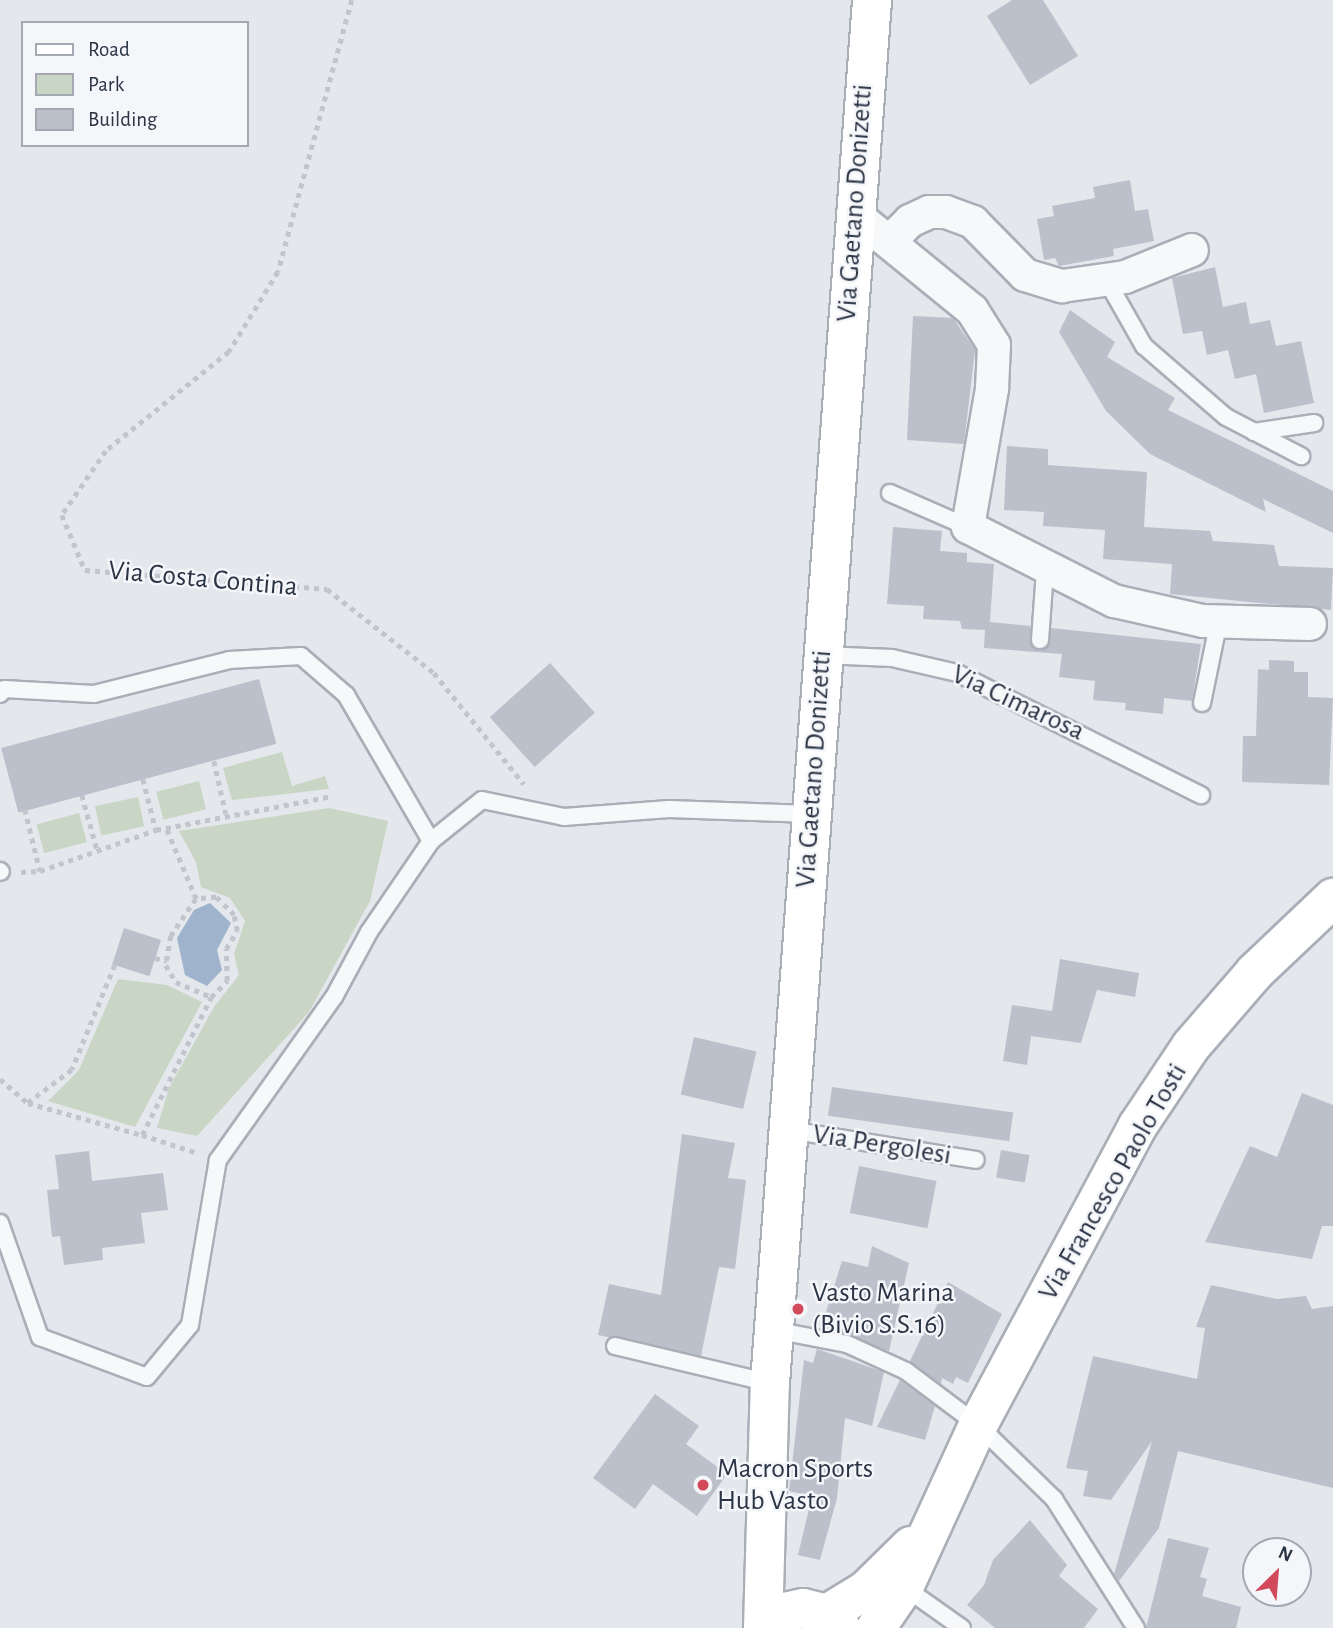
<!DOCTYPE html>
<html>
<head>
<meta charset="utf-8">
<style>
	body { margin:0 }
	#map { position:relative; width:1333px; height:1628px; overflow:hidden; background:#e4e7ec; font-family:"Alegreya Sans",sans-serif }
	div>[style] { position:absolute }
	.green>* { inset:0; background:#c9d6c5; transform-origin:0 0 }
	.water>* { inset:0; background:#9fb4cc }
	.building>* { inset:0; background:#bbc0ca; transform-origin:0 0 }
	.path>* { height:4.5px; margin-top:-2.25px; transform-origin:0; background:repeating-linear-gradient(90deg,#c2c5cb 0 5px,transparent 0 10px) }
	.roads { filter:drop-shadow(2px 0 #a9aeb7) drop-shadow(-2px 0 #a9aeb7) drop-shadow(0 2px #a9aeb7) drop-shadow(0 -2px #a9aeb7) }
	.lane>* { height:16px; margin:-8px; padding:0 8px; transform-origin:8px; border-radius:8px; background:#f7f8fa }
	.street>* { height:32px; margin:-16px; padding:0 16px; transform-origin:16px; border-radius:16px; background:#f7f8fa }
	.secondary>* { height:38px; margin:-19px; padding:0 19px; transform-origin:19px; border-radius:19px; background:#fff }
	.primary>* { height:38px; margin:-19px; padding:0 19px; transform-origin:19px; border-radius:19px; background:#fff }
	.dots>* { width:19px; height:19px; translate:-50% -50%; box-sizing:border-box; border:4px solid #f4f6f9; border-radius:50% }
	span { translate:-50% -50%; white-space:nowrap; text-align:center; line-height:1.15; -webkit-text-stroke:5px #f4f6f9; paint-order:stroke }
	.street-label { font-size:28px; color:#2b3445 }
	.poi-label { font-size:28px; color:#2b3445 }
	.left { translate:0 -50%; text-align:left }
	.legend { position:absolute; left:21px; top:21px; width:228px; height:126px; box-sizing:border-box; background:#f4f6f9; border:2px solid #a4a8b1; margin:0; padding:9px 12px; list-style:none; font-size:21px; color:#2b3445 }
	.legend li { display:flex; align-items:center; gap:14px; height:35px }
	.legend b { width:35px; border:2px solid #a4a8b1 }
	.north { position:absolute; left:1242px; top:1537px; width:70px; height:70px; box-sizing:border-box; background:#f4f6f9; border:2px solid #a4a8b1; border-radius:50%; rotate:25deg; font-size:19px; font-weight:700; line-height:28px; text-align:center; color:#2b3445 }
	.north::after { content:''; display:block; margin:auto; width:24px; height:32px; background:#d1495b; clip-path:polygon(50% 0,100% 100%,50% 72%,0 100%) }
</style>
</head>
<body>
<div id="map">
	<div class="green">
		<div style="clip-path:polygon(282px 752px,292px 786px,325px 776px,329px 789px,232px 800px,223px 768px)"></div>
		<div style="left:199px;top:781px;width:29px;height:44px;rotate:76deg"></div>
		<div style="left:138px;top:797px;width:30px;height:44px;rotate:78deg"></div>
		<div style="clip-path:polygon(329px 808px,388px 821px,370px 901px,309px 1012px,197px 1136px,157px 1128px,169px 1088px,214px 1007px,239px 975px,234px 954px,245px 921px,230px 898px,201px 887px,196px 862px,179px 831px)"></div>
		<div style="left:79px;top:813px;width:30px;height:44px;rotate:75deg"></div>
		<div style="clip-path:polygon(118px 979px,167px 985px,202px 1002px,135px 1127px,48px 1101px,79px 1070px)"></div>
	</div>
	<div class="water">
		<div style="clip-path:polygon(210px 903px,231px 923px,217px 950px,222px 970px,207px 986px,185px 975px,177px 938px,194px 910px)"></div>
	</div>
	<div class="building">
		<div style="clip-path:polygon(1012px 0,1043px 0,1078px 56px,1030px 85px,987px 16px)"></div>
		<div style="clip-path:polygon(1130px 180px,1135px 211px,1148px 209px,1154px 241px,1113px 249px,1114px 256px,1059px 266px,1055px 258px,1044px 260px,1037px 219px,1054px 216px,1052px 206px,1095px 198px,1093px 187px)"></div>
		<div style="clip-path:polygon(1215px 267px,1223px 307px,1246px 302px,1250px 324px,1270px 320px,1276px 346px,1301px 341px,1314px 403px,1264px 413px,1256px 374px,1235px 379px,1228px 350px,1207px 355px,1202px 331px,1183px 334px,1172px 278px)"></div>
		<div style="clip-path:polygon(1070px 310px,1115px 342px,1107px 357px,1175px 398px,1168px 410px,1333px 491px,1333px 533px,1263px 499px,1266px 512px,1150px 454px,1106px 411px,1059px 332px)"></div>
		<div style="clip-path:polygon(913px 316px,953px 318px,975px 350px,964px 444px,907px 440px)"></div>
		<div style="clip-path:polygon(1007px 446px,1048px 449px,1048px 465px,1147px 472px,1144px 527px,1210px 531px,1213px 541px,1274px 545px,1279px 566px,1333px 568px,1331px 610px,1170px 594px,1172px 564px,1103px 559px,1105px 530px,1043px 526px,1044px 512px,1004px 510px)"></div>
		<div style="clip-path:polygon(893px 527px,942px 531px,940px 551px,967px 553px,967px 562px,994px 564px,990px 622px,1030px 626px,1035px 649px,1048px 646px,1051px 628px,1201px 644px,1192px 701px,1164px 698px,1163px 714px,1125px 710px,1126px 703px,1093px 700px,1095px 681px,1059px 677px,1062px 654px,984px 648px,985px 630px,962px 629px,960px 621px,923px 619px,924px 606px,887px 604px)"></div>
		<div style="clip-path:polygon(1269px 660px,1294px 661px,1294px 672px,1308px 672px,1308px 697px,1333px 698px,1329px 785px,1242px 782px,1243px 736px,1256px 736px,1258px 669px,1269px 670px)"></div>
		<div style="left:550px;top:663px;width:67px;height:81px;rotate:48deg"></div>
		<div style="left:259px;top:679px;width:67px;height:267px;rotate:75deg"></div>
		<div style="left:124px;top:928px;width:39px;height:38px;rotate:18deg"></div>
		<div style="clip-path:polygon(1060px 959px,1139px 973px,1135px 997px,1097px 990px,1081px 1043px,1031px 1036px,1027px 1065px,1003px 1061px,1012px 1005px,1052px 1011px)"></div>
		<div style="left:694px;top:1037px;width:64px;height:59px;rotate:13deg"></div>
		<div style="left:832px;top:1087px;width:183px;height:29px;rotate:8deg"></div>
		<div style="clip-path:polygon(1302px 1093px,1333px 1105px,1333px 1226px,1322px 1226px,1312px 1259px,1205px 1242px,1250px 1146px,1277px 1157px)"></div>
		<div style="clip-path:polygon(682px 1134px,735px 1143px,728px 1178px,746px 1180px,735px 1269px,719px 1267px,701px 1356px,598px 1335px,609px 1284px,661px 1295px)"></div>
		<div style="left:1001px;top:1150px;width:29px;height:28px;rotate:10deg"></div>
		<div style="clip-path:polygon(89px 1151px,92px 1181px,163px 1173px,168px 1210px,141px 1213px,145px 1243px,102px 1248px,103px 1260px,64px 1265px,60px 1236px,52px 1237px,47px 1190px,59px 1189px,55px 1155px)"></div>
		<div style="left:859px;top:1166px;width:79px;height:48px;rotate:11deg"></div>
		<div style="clip-path:polygon(872px 1246px,909px 1263px,889px 1351px,821px 1328px,842px 1261px,868px 1267px)"></div>
		<div style="clip-path:polygon(948px 1282px,1002px 1314px,968px 1383px,956px 1377px,953px 1384px,942px 1378px,941px 1384px,910px 1361px)"></div>
		<div style="clip-path:polygon(1211px 1285px,1277px 1299px,1306px 1296px,1312px 1309px,1333px 1306px,1333px 1488px,1178px 1451px,1159px 1528px,1119px 1581px,1114px 1574px,1152px 1441px,1111px 1500px,1083px 1496px,1088px 1471px,1066px 1468px,1093px 1356px,1197px 1379px,1205px 1328px,1196px 1327px)"></div>
		<div style="clip-path:polygon(817px 1349px,884px 1372px,872px 1426px,845px 1418px,837px 1498px,820px 1560px,798px 1555px,812px 1496px,789px 1491px,804px 1360px,813px 1363px)"></div>
		<div style="clip-path:polygon(900px 1380px,935px 1406px,925px 1440px,877px 1427px)"></div>
		<div style="clip-path:polygon(655px 1394px,699px 1426px,686px 1444px,727px 1474px,697px 1516px,653px 1484px,635px 1509px,593px 1478px)"></div>
		<div style="clip-path:polygon(1030px 1520px,1067px 1565px,1059px 1576px,1098px 1609px,1084px 1628px,995px 1628px,967px 1605px,984px 1585px,993px 1560px)"></div>
		<div style="clip-path:polygon(1168px 1538px,1209px 1548px,1200px 1577px,1207px 1579px,1202px 1596px,1241px 1607px,1236px 1628px,1146px 1628px)"></div>
	</div>
	<div class="path">
		<div style="left:352px;top:0;width:282px;rotate:105.2deg"></div>
		<div style="left:278px;top:272px;width:94px;rotate:121.5deg"></div>
		<div style="left:229px;top:352px;width:158px;rotate:141.2deg"></div>
		<div style="left:106px;top:451px;width:78px;rotate:124.5deg"></div>
		<div style="left:62px;top:515px;width:60px;rotate:67.3deg"></div>
		<div style="left:85px;top:570px;width:243px;rotate:4.5deg"></div>
		<div style="left:327px;top:589px;width:136px;rotate:38.1deg"></div>
		<div style="left:434px;top:673px;width:143px;rotate:51deg"></div>
		<div style="left:214px;top:761px;width:54px;rotate:77.2deg"></div>
		<div style="left:143px;top:779px;width:53px;rotate:75.7deg"></div>
		<div style="left:82px;top:795px;width:56px;rotate:74.5deg"></div>
		<div style="left:25px;top:809px;width:64px;rotate:76.4deg"></div>
		<div style="left:21px;top:872px;width:19px;rotate:-3deg"></div>
		<div style="left:40px;top:871px;width:123px;rotate:-19.5deg"></div>
		<div style="left:156px;top:830px;width:179px;rotate:-10.9deg"></div>
		<div style="left:196px;top:899px;width:45px;rotate:124deg"></div>
		<div style="left:171px;top:936px;width:29px;rotate:100deg"></div>
		<div style="left:166px;top:965px;width:20px;rotate:60deg"></div>
		<div style="left:176px;top:982px;width:38px;rotate:23deg"></div>
		<div style="left:155px;top:958px;width:12px;rotate:14deg"></div>
		<div style="left:115px;top:965px;width:113px;rotate:112.3deg"></div>
		<div style="left:72px;top:1070px;width:55px;rotate:143.1deg"></div>
		<div style="left:28px;top:1103px;width:118px;rotate:15.7deg"></div>
		<div style="left:142px;top:1135px;width:154px;rotate:-63.4deg"></div>
		<div style="left:211px;top:997px;width:23px;rotate:-45deg"></div>
		<div style="left:227px;top:981px;width:32px;rotate:-92deg"></div>
		<div style="left:226px;top:949px;width:21px;rotate:-59deg"></div>
		<div style="left:237px;top:931px;width:16px;rotate:-101deg"></div>
		<div style="left:234px;top:915px;width:25px;rotate:-135deg"></div>
		<div style="left:216px;top:897px;width:20px;rotate:174deg"></div>
		<div style="left:196px;top:899px;width:77px;rotate:-112.9deg"></div>
		<div style="left:0;top:1079px;width:37px;rotate:41deg"></div>
		<div style="left:142px;top:1135px;width:59px;rotate:17.8deg"></div>
	</div>
	<div class="roads">
		<div class="lane">
			<div style="left:1107px;top:281px;width:75px;rotate:60.4deg"></div>
			<div style="left:1144px;top:346px;width:108px;rotate:40.9deg"></div>
			<div style="left:1226px;top:417px;width:85px;rotate:27.5deg"></div>
			<div style="left:1254px;top:432px;width:61px;rotate:-8.5deg"></div>
			<div style="left:890px;top:493px;width:85px;rotate:23.6deg"></div>
			<div style="left:1040px;top:640px;width:69px;rotate:-85.9deg"></div>
			<div style="left:822px;top:655px;width:70px;rotate:2.5deg"></div>
			<div style="left:892px;top:658px;width:67px;rotate:13deg"></div>
			<div style="left:957px;top:673px;width:273px;rotate:26.6deg"></div>
			<div style="left:0;top:694px;width:6px;rotate:-51deg"></div>
			<div style="left:4px;top:689px;width:90px;rotate:3.2deg"></div>
			<div style="left:94px;top:694px;width:139px;rotate:-14.1deg"></div>
			<div style="left:229px;top:660px;width:72px;rotate:-3.2deg"></div>
			<div style="left:301px;top:656px;width:60px;rotate:40.9deg"></div>
			<div style="left:346px;top:695px;width:169px;rotate:59.8deg"></div>
			<div style="left:1202px;top:703px;width:85px;rotate:-78.4deg"></div>
			<div style="left:0;top:871px;width:1px;rotate:45deg"></div>
			<div style="left:789px;top:1130px;width:189px;rotate:9.1deg"></div>
			<div style="left:0;top:1223px;width:121px;rotate:70.7deg"></div>
			<div style="left:40px;top:1337px;width:114px;rotate:20.5deg"></div>
			<div style="left:147px;top:1377px;width:67px;rotate:-50.4deg"></div>
			<div style="left:190px;top:1325px;width:167px;rotate:-80.4deg"></div>
			<div style="left:218px;top:1160px;width:200px;rotate:-54.6deg"></div>
			<div style="left:334px;top:997px;width:74px;rotate:-61.7deg"></div>
			<div style="left:369px;top:932px;width:110px;rotate:-55.7deg"></div>
			<div style="left:431px;top:841px;width:65px;rotate:-38.8deg"></div>
			<div style="left:482px;top:800px;width:84px;rotate:11.7deg"></div>
			<div style="left:564px;top:817px;width:105px;rotate:-4.4deg"></div>
			<div style="left:669px;top:809px;width:142px;rotate:2deg"></div>
			<div style="left:774px;top:1330px;width:74px;rotate:10.9deg"></div>
			<div style="left:847px;top:1344px;width:65px;rotate:24.6deg"></div>
			<div style="left:906px;top:1371px;width:90px;rotate:36.9deg"></div>
			<div style="left:978px;top:1425px;width:106px;rotate:44.2deg"></div>
			<div style="left:1054px;top:1499px;width:153px;rotate:57.6deg"></div>
			<div style="left:615px;top:1346px;width:159px;rotate:13.4deg"></div>
			<div style="left:904px;top:1587px;width:71px;rotate:35.3deg"></div>
		</div>
		<div class="street">
			<div style="left:853px;top:213px;width:154px;rotate:39.2deg"></div>
			<div style="left:972px;top:310px;width:41px;rotate:57.8deg"></div>
			<div style="left:994px;top:345px;width:44px;rotate:92.6deg"></div>
			<div style="left:992px;top:389px;width:140px;rotate:99.9deg"></div>
			<div style="left:968px;top:527px;width:164px;rotate:26.9deg"></div>
			<div style="left:1114px;top:601px;width:91px;rotate:12.7deg"></div>
			<div style="left:1203px;top:621px;width:107px;rotate:1.6deg"></div>
			<div style="left:889px;top:242px;width:30px;rotate:-45deg"></div>
			<div style="left:910px;top:221px;width:21px;rotate:-25deg"></div>
			<div style="left:929px;top:212px;width:17px"></div>
			<div style="left:946px;top:212px;width:29px;rotate:20deg"></div>
			<div style="left:973px;top:222px;width:74px;rotate:45.5deg"></div>
			<div style="left:1025px;top:275px;width:39px;rotate:17deg"></div>
			<div style="left:1062px;top:286px;width:64px;rotate:-8.1deg"></div>
			<div style="left:1125px;top:277px;width:72px;rotate:-21.9deg"></div>
		</div>
		<div class="secondary">
			<div style="left:763px;top:1628px;width:245px;rotate:-88.4deg"></div>
			<div style="left:770px;top:1383px;width:1387px;rotate:-85.78deg"></div>
		</div>
		<div class="primary">
			<div style="left:827px;top:1614px;width:46px;rotate:-31.6deg"></div>
			<div style="left:866px;top:1590px;width:63px;rotate:-44.4deg"></div>
			<div style="left:766px;top:1628px;width:24px;rotate:-42deg"></div>
			<div style="left:784px;top:1612px;width:19px;rotate:-12deg"></div>
			<div style="left:803px;top:1608px;width:25px;rotate:14deg"></div>
			<div style="left:827px;top:1614px;width:20px;rotate:45deg"></div>
			<div style="left:876px;top:1628px;width:50px;rotate:-55.7deg"></div>
			<div style="left:904px;top:1587px;width:178px;rotate:-65.4deg"></div>
			<div style="left:978px;top:1425px;width:338px;rotate:-61.9deg"></div>
			<div style="left:1137px;top:1127px;width:97px;rotate:-56.3deg"></div>
			<div style="left:1191px;top:1046px;width:98px;rotate:-49.1deg"></div>
			<div style="left:1255px;top:972px;width:108px;rotate:-43.5deg"></div>
		</div>
	</div>
	<div class="dots">
		<div style="left:798px;top:1309px;background:#d1495b"></div>
		<div style="left:703px;top:1485px;background:#d1495b"></div>
	</div>
	<div class="street-label">
		<span style="left:855px;top:203px;rotate:-86deg">Via Gaetano Donizetti</span>
		<span style="left:203px;top:579px;rotate:5deg">Via Costa Contina</span>
		<span style="left:1018px;top:703px;rotate:25deg">Via Cimarosa</span>
		<span style="left:814px;top:769px;rotate:-86deg">Via Gaetano Donizetti</span>
		<span style="left:882px;top:1145px;rotate:9deg">Via Pergolesi</span>
		<span style="left:1113px;top:1182px;rotate:-60deg">Via Francesco Paolo Tosti</span>
	</div>
	<div class="poi-label">
		<span class="left" style="left:812px;top:1309px">Vasto Marina<br>(Bivio S.S.16)</span>
		<span class="left" style="left:717px;top:1485px">Macron Sports<br>Hub Vasto</span>
	</div>
	<ul class="legend">
	<li><b style="height:9px;background:#fff"></b>Road</li>
	<li><b style="height:19px;background:#c9d6c5"></b>Park</li>
	<li><b style="height:19px;background:#bbc0ca"></b>Building</li>
	</ul>
	<div class="north">N</div>
</div>
</body>
</html>
